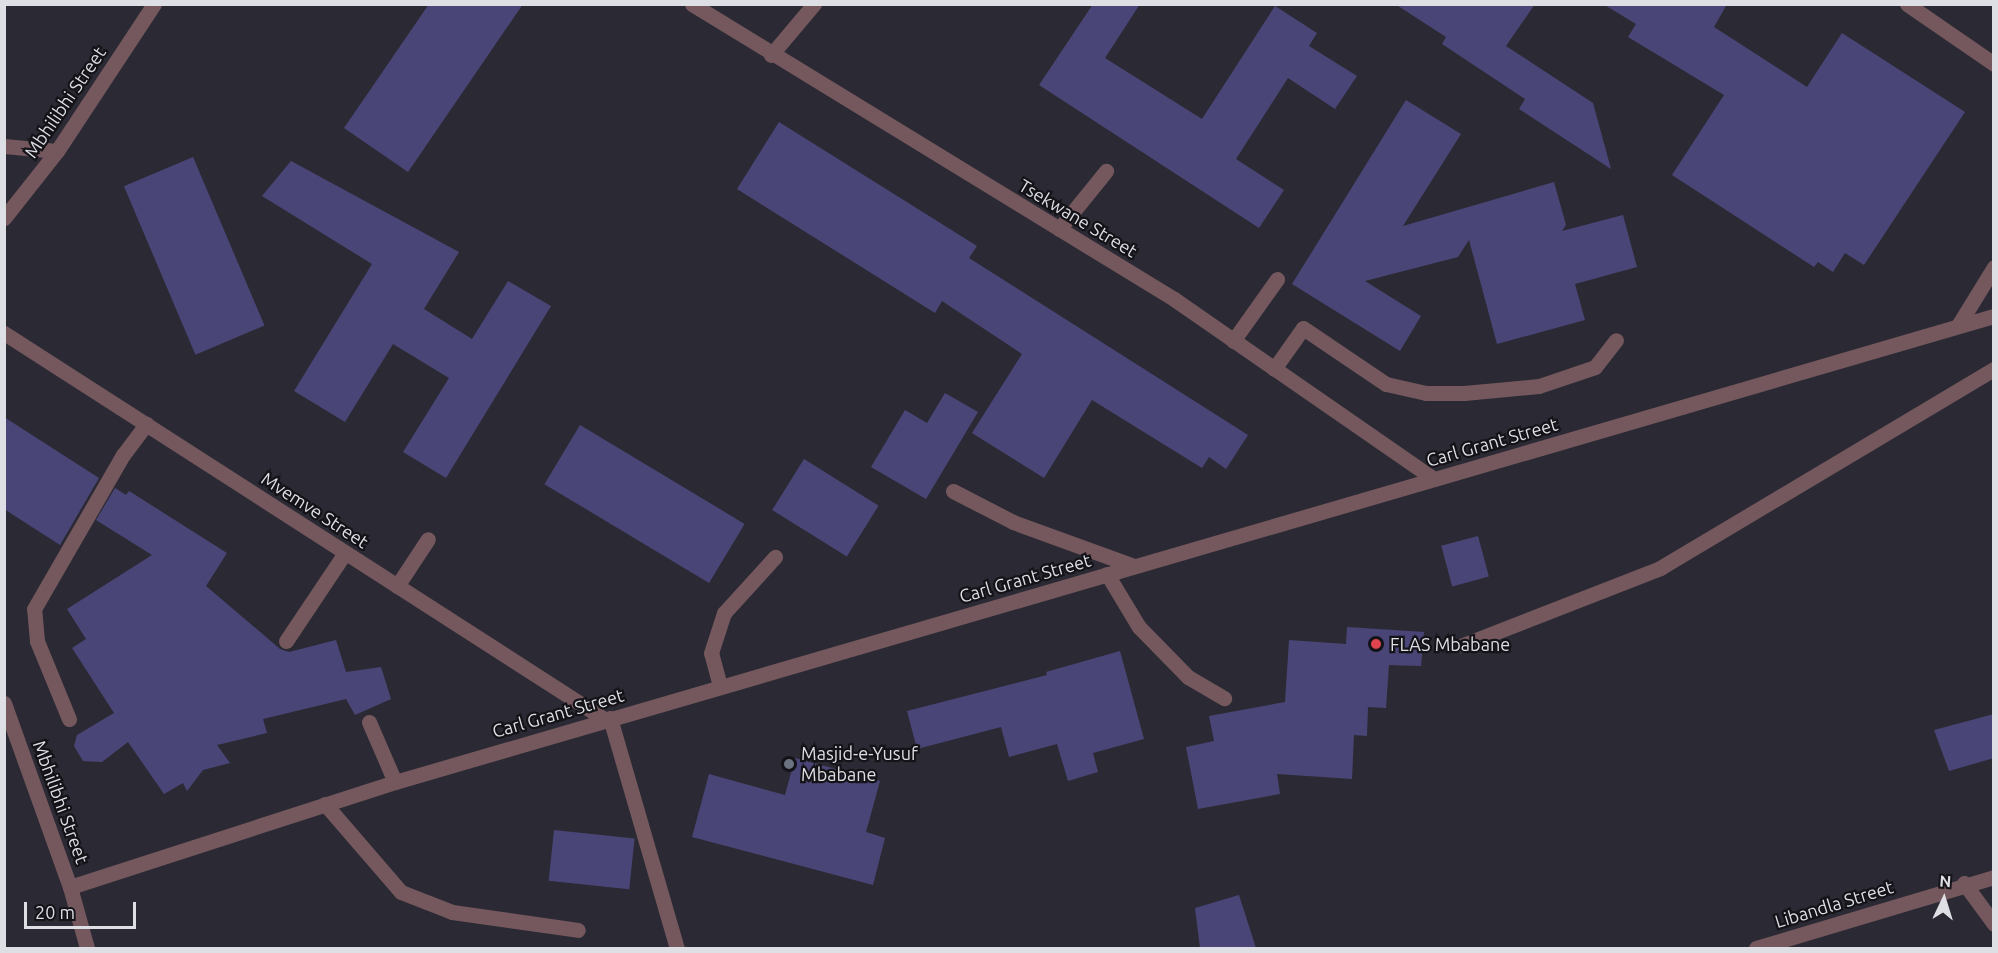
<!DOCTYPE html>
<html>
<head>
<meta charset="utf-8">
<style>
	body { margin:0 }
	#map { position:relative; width:1998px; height:953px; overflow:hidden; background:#2b2a34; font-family:Ubuntu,sans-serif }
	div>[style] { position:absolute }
	.building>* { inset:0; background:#4a4577; transform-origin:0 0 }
	.service>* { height:15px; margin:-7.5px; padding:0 7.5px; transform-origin:7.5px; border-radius:7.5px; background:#74585d }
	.minor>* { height:15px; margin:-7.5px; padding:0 7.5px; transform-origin:7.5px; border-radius:7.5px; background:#74585d }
	.dots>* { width:16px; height:16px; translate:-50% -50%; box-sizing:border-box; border:3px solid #131318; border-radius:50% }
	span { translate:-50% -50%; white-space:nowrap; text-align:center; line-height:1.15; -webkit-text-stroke:4.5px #131318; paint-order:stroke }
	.street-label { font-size:18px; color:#dedee5 }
	.poi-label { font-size:18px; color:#dedee5 }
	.left { translate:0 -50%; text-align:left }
	.frame { position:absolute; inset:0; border:6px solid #dedee5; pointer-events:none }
	.north { position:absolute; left:1914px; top:869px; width:60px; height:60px; -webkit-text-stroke:4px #131318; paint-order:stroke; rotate:4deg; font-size:16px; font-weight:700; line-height:24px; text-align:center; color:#dedee5 }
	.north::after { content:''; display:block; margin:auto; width:21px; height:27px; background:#dedee5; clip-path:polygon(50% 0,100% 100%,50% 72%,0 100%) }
	.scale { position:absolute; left:24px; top:902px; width:112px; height:27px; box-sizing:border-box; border:3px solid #dedee5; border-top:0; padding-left:8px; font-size:18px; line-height:21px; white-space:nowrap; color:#dedee5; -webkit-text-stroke:4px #131318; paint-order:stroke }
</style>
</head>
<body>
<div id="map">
	<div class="building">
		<div style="clip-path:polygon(429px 4px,523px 4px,408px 172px,344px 128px)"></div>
		<div style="clip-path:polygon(1093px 4px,1140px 4px,1105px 58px,1202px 119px,1275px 6px,1317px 33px,1309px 46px,1357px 76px,1335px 109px,1288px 78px,1236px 159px,1284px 190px,1259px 228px,1039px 85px)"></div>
		<div style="clip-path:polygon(1395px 4px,1535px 4px,1506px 46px,1593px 103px,1611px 169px,1519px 109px,1525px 99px,1442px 44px,1446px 37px)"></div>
		<div style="clip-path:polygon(1603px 4px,1727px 4px,1714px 27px,1807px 87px,1842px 33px,1965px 112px,1864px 265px,1845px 253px,1833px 272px,1818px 262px,1814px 267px,1672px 175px,1724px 95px,1628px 37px,1636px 24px)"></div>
		<div style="clip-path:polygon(1406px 100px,1461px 134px,1403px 226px,1554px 182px,1566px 225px,1562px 231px,1623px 215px,1637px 267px,1575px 284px,1585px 320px,1497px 344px,1469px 240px,1458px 257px,1365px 281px,1421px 316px,1400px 351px,1292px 284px)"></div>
		<div style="clip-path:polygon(779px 122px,977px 246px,969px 258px,1248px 435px,1226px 469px,1209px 457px,1202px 468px,1092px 400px,1044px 478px,972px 433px,1022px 354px,942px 301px,935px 313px,737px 189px)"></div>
		<div style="left:193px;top:157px;width:183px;height:75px;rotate:67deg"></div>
		<div style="clip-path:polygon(291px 161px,459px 252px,424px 309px,472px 339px,508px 281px,551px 306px,446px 478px,403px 452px,449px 378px,393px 344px,345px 422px,294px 391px,372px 264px,262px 196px)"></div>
		<div style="clip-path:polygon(945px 393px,978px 412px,926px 499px,871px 467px,905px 410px,927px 423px)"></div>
		<div style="clip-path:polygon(4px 417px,99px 478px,60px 545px,4px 509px)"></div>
		<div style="left:580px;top:425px;width:192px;height:69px;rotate:31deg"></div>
		<div style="left:804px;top:459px;width:88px;height:60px;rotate:32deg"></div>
		<div style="clip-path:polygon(115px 488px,126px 495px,129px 491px,227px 553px,206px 586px,280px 649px,289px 652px,336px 640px,346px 672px,381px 667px,391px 699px,355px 715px,346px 699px,263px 719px,267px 733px,217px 745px,230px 763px,203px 770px,187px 791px,183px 783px,164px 794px,128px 742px,102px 762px,83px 761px,74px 746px,77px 735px,114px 713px,72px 648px,86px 639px,67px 609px,152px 555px,96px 520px)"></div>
		<div style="left:1478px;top:536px;width:42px;height:38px;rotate:75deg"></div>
		<div style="clip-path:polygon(1347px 627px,1424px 632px,1421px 666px,1389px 665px,1386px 708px,1368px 707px,1367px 736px,1354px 735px,1352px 779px,1277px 774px,1280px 794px,1198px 809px,1186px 747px,1214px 741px,1209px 716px,1285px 702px,1289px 640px,1346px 644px)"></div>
		<div style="clip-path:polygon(1120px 651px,1144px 739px,1093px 753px,1098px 772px,1068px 781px,1057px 744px,1009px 757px,1001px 727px,917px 749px,907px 711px,1047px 675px,1046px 672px)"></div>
		<div style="clip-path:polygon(1994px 714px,1994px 758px,1949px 771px,1934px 730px)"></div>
		<div style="clip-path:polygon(795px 758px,880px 781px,866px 832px,885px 838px,873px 885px,692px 837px,709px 774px,785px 795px)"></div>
		<div style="left:554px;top:830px;width:81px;height:51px;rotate:6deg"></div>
		<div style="clip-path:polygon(1239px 895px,1256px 948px,1200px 948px,1195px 908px)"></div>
	</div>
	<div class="service">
		<div style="left:1233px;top:341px;width:76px;rotate:-54.6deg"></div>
		<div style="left:1463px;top:645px;width:212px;rotate:-21.3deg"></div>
		<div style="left:1660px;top:568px;width:389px;rotate:-30.8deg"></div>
		<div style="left:1964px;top:883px;width:51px;rotate:53.8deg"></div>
	</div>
	<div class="minor">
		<div style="left:692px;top:4px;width:565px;rotate:31.47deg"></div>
		<div style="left:1174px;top:299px;width:316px;rotate:34.7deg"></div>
		<div style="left:1907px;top:4px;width:106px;rotate:34.6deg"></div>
		<div style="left:771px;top:55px;width:67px;rotate:-49.9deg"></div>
		<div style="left:4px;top:146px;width:53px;rotate:5.4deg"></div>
		<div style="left:4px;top:218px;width:85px;rotate:-51.7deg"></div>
		<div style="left:57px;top:151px;width:176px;rotate:-56.6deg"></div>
		<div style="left:1059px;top:229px;width:75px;rotate:-51deg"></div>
		<div style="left:1959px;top:324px;width:67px;rotate:-58.4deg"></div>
		<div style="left:4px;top:333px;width:716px;rotate:32.74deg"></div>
		<div style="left:1274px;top:369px;width:50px;rotate:-54.7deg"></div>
		<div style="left:1303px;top:328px;width:100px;rotate:34deg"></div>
		<div style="left:1386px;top:384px;width:41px;rotate:12.7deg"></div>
		<div style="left:1426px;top:393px;width:38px"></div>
		<div style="left:1464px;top:393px;width:75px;rotate:-5.3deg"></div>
		<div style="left:1539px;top:386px;width:59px;rotate:-18.7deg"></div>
		<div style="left:1595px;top:367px;width:34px;rotate:-52deg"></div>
		<div style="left:953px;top:491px;width:68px;rotate:27.3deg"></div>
		<div style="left:1013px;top:522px;width:129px;rotate:20deg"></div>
		<div style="left:1107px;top:574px;width:62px;rotate:58.9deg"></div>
		<div style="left:1139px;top:627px;width:70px;rotate:45.6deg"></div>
		<div style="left:1188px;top:677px;width:42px;rotate:30.3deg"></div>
		<div style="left:397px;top:586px;width:56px;rotate:-56.6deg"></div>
		<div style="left:286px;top:641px;width:106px;rotate:-56.2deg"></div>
		<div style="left:720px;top:686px;width:34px;rotate:-105deg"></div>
		<div style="left:711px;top:653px;width:42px;rotate:-72deg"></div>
		<div style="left:724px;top:613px;width:76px;rotate:-47.7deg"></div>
		<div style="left:4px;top:703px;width:195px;rotate:70.3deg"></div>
		<div style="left:70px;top:887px;width:63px;rotate:74.4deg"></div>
		<div style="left:610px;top:718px;width:240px;rotate:73.8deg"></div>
		<div style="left:69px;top:719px;width:84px;rotate:-112.3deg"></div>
		<div style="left:37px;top:641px;width:32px;rotate:-95deg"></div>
		<div style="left:34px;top:609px;width:178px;rotate:-60deg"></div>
		<div style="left:123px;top:455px;width:39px;rotate:-53deg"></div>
		<div style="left:369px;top:722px;width:65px;rotate:66.6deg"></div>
		<div style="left:325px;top:804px;width:116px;rotate:49.2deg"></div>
		<div style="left:401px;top:892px;width:55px;rotate:21.4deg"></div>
		<div style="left:452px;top:912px;width:127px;rotate:8.1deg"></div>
		<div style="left:70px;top:887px;width:342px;rotate:-17.9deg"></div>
		<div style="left:395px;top:782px;width:1666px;rotate:-16.25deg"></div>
		<div style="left:1756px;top:948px;width:248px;rotate:-16.6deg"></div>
	</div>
	<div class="dots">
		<div style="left:1376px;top:644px;background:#e0444e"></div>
		<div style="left:789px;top:764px;background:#6b7280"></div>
	</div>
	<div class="street-label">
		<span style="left:65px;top:102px;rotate:-56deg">Mbhilibhi Street</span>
		<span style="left:1078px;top:218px;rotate:31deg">Tsekwane Street</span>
		<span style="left:1492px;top:442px;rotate:-16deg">Carl Grant Street</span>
		<span style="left:315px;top:510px;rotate:33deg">Mvemve Street</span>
		<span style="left:1025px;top:578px;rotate:-16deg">Carl Grant Street</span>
		<span style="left:558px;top:713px;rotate:-16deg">Carl Grant Street</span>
		<span style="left:61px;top:802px;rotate:70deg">Mbhilibhi Street</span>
		<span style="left:1834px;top:904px;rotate:-17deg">Libandla Street</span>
	</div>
	<div class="poi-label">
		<span class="left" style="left:1390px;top:644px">FLAS Mbabane</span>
		<span class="left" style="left:801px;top:764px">Masjid-e-Yusuf<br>Mbabane</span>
	</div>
	<div class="frame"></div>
	<div class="north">N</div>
	<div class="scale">20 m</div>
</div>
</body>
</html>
